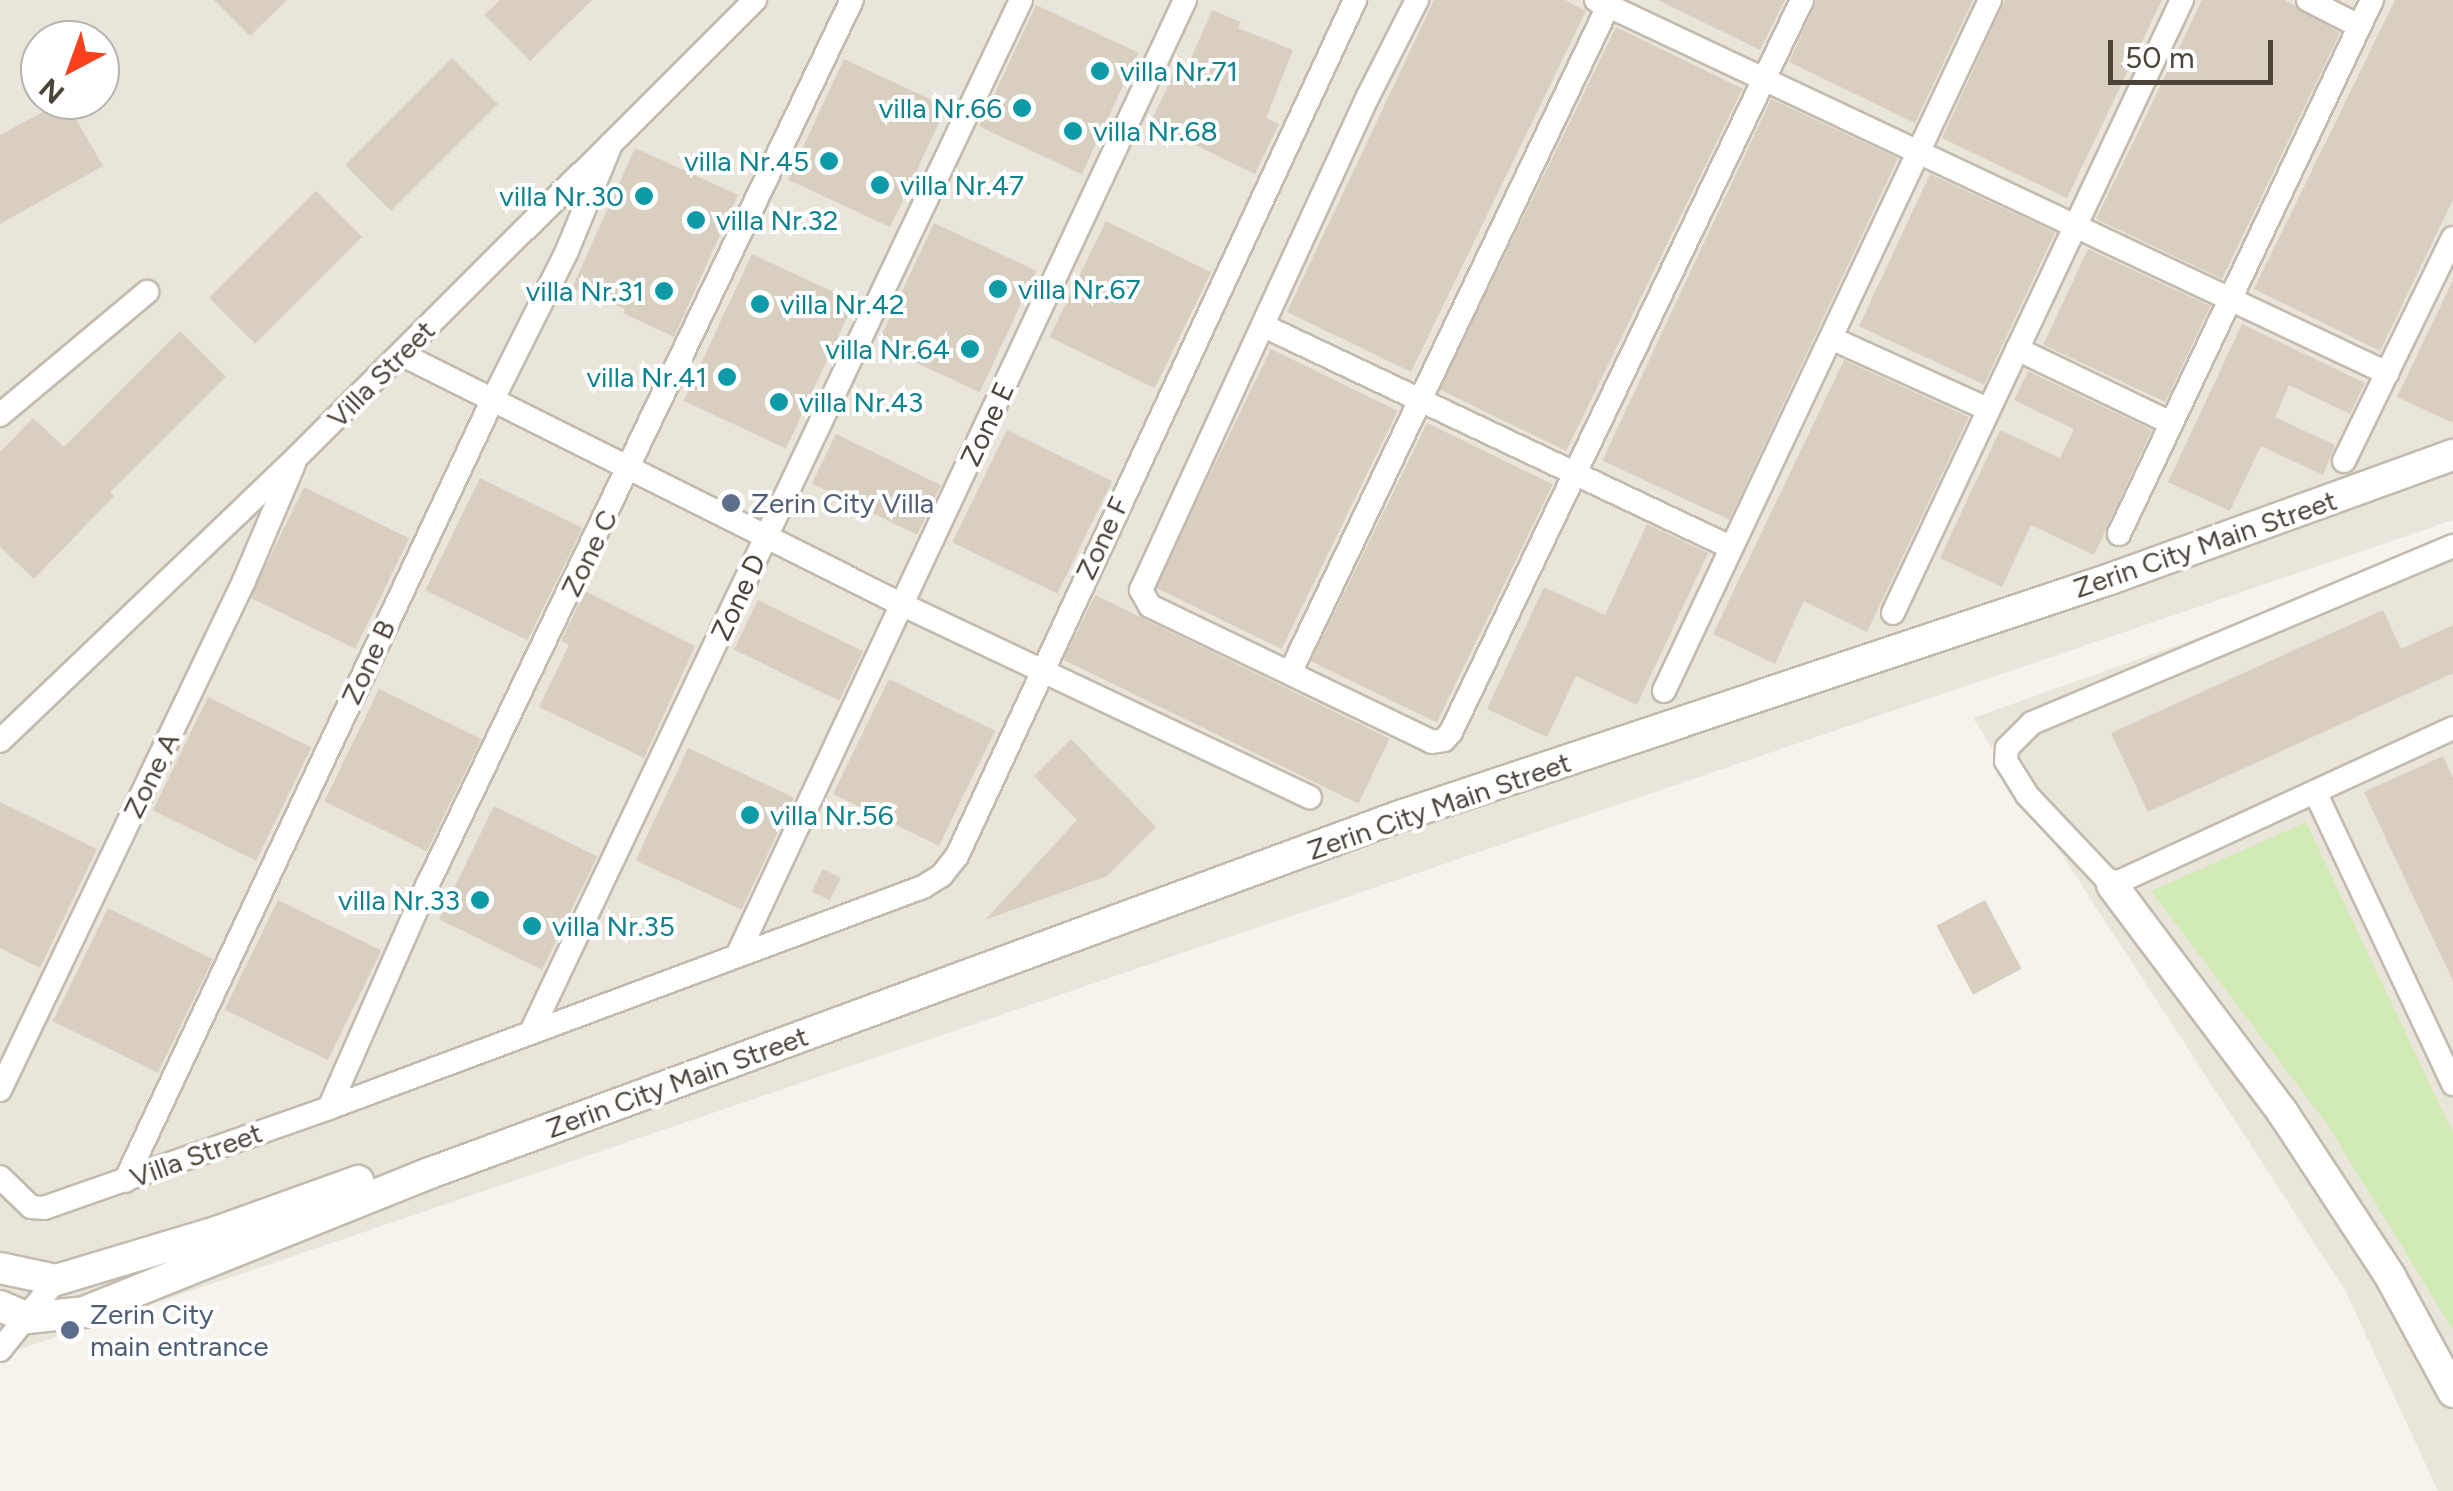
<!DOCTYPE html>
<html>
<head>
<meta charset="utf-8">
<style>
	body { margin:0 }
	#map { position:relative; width:2453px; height:1491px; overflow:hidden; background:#f6f3ec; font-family:Figtree,sans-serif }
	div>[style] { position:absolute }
	.residential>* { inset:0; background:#eae5da }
	.green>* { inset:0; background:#d2eab5 }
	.building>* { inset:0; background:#d8cfc1; transform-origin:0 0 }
	.roads { filter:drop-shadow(2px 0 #c2bbae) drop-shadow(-2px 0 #c2bbae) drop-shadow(0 2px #c2bbae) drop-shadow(0 -2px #c2bbae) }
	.minor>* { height:22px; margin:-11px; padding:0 11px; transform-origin:11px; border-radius:11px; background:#fff }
	.tertiary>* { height:30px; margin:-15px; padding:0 15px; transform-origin:15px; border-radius:15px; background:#fff }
	.dots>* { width:28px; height:28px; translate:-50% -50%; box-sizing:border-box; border:5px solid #fff; border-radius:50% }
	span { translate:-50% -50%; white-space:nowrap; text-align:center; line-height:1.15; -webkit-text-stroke:8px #fff; paint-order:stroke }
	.culture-label { font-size:28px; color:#0d838f }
	.left { translate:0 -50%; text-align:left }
	.right { translate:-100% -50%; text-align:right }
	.street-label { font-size:28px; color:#4b4439 }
	.service-label { font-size:28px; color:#4e5e75 }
	.north { position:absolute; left:20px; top:20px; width:100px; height:100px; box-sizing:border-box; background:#fff; border:2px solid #b7b4b0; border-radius:50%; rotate:221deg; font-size:28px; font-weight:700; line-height:40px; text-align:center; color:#4b4439 }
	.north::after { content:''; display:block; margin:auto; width:35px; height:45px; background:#fc3f1d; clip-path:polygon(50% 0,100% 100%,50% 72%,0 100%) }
	.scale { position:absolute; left:2108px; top:40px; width:165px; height:45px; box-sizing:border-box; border:5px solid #4b4439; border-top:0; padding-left:12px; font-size:30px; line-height:35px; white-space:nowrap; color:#4b4439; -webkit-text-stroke:8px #fff; paint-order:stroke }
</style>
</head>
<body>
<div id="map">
	<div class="residential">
		<div style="clip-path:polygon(evenodd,0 0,2453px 0,2453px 520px,0 1356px,0 0,40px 40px,100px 40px,100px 100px,40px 100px,40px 40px)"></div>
		<div style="clip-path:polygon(2453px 547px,2453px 1491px,2438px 1491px,2345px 1290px,1973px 718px)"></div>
	</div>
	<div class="green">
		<div style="clip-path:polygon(2306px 822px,2453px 1133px,2453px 1330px,2327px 1124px,2151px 891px)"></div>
	</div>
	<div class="building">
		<div style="clip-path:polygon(214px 0,287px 0,250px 36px)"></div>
		<div style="clip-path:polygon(500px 0,592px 0,530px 61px,484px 15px)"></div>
		<div style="clip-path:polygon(1434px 0,1565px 0,1586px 11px,1411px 372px,1287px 312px)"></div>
		<div style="clip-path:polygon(1658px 0,1785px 0,1760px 50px)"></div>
		<div style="clip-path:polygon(1817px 0,1973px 0,1915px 123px,1789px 62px)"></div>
		<div style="clip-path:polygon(2005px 0,2162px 0,2067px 198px,1942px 138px)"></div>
		<div style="clip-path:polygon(2202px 0,2285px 0,2340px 33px,2222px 279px,2096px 219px)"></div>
		<div style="clip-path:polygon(2395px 0,2453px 0,2453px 200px,2380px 351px,2254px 289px)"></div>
		<div style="left:1036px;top:5px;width:113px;height:134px;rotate:25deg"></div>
		<div style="clip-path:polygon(1212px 10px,1241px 22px,1238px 28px,1293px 50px,1266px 118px,1279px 124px,1255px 174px,1150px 123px,1174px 73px,1183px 77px)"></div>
		<div style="left:1616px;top:27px;width:141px;height:403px;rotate:26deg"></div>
		<div style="left:452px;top:58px;width:65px;height:151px;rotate:45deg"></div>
		<div style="left:844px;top:59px;width:113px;height:133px;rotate:25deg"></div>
		<div style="left:1771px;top:99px;width:140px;height:399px;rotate:25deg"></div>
		<div style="clip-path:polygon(65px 100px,103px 166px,0 224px,0 135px)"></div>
		<div style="clip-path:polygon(635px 148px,738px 195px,674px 337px,623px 313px,625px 309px,572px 288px)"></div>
		<div style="left:1930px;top:174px;width:138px;height:168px;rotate:25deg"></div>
		<div style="left:316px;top:191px;width:65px;height:151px;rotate:45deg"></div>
		<div style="left:1106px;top:221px;width:117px;height:129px;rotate:26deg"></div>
		<div style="left:934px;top:223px;width:113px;height:134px;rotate:25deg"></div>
		<div style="left:2088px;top:249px;width:135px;height:106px;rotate:25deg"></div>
		<div style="left:752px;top:254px;width:113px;height:162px;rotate:25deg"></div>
		<div style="clip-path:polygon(2453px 280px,2453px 423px,2397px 397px)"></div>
		<div style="clip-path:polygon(2242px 324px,2365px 383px,2350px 414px,2289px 385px,2275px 417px,2335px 445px,2323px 475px,2261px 446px,2230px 511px,2168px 482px)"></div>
		<div style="clip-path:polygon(180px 331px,226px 377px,110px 492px,114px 496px,34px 579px,0 547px,0 452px,33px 418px,64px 447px)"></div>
		<div style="left:1271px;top:349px;width:141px;height:265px;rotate:26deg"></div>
		<div style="clip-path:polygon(1844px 360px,1969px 417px,1867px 632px,1804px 601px,1775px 664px,1713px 634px)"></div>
		<div style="clip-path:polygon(2028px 371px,2152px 430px,2094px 555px,2031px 525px,2002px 587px,1940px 558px,2000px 430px,2060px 458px,2074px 429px,2014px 400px)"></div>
		<div style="left:1427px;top:423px;width:140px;height:265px;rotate:26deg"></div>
		<div style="left:1007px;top:430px;width:117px;height:125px;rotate:26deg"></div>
		<div style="left:836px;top:434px;width:117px;height:55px;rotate:26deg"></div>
		<div style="left:480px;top:478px;width:114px;height:125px;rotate:26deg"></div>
		<div style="left:304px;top:487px;width:117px;height:123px;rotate:26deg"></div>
		<div style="clip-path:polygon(1647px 524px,1708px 553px,1637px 705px,1576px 676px,1547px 737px,1487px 709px,1544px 587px,1605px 615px)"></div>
		<div style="clip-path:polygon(585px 591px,695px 646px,644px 758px,539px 707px,569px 645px,561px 641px)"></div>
		<div style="left:1095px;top:595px;width:328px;height:72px;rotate:26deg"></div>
		<div style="left:758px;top:600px;width:117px;height:55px;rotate:26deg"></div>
		<div style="clip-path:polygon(2383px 610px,2401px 649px,2453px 625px,2453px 673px,2148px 812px,2111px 733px)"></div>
		<div style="left:889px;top:679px;width:118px;height:128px;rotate:26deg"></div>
		<div style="left:379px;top:689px;width:114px;height:125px;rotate:26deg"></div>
		<div style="left:208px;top:697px;width:115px;height:126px;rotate:26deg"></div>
		<div style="clip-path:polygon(1071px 739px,1156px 827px,1107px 876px,985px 920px,1077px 820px,1034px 776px)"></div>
		<div style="left:688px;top:748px;width:117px;height:124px;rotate:25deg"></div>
		<div style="clip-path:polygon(2443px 756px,2453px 778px,2453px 981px,2364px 792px)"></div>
		<div style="clip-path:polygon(0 802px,97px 849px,40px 968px,0 948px)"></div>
		<div style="left:494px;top:806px;width:115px;height:126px;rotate:26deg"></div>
		<div style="left:823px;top:869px;width:20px;height:25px;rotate:27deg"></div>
		<div style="left:278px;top:900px;width:115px;height:122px;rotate:26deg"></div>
		<div style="left:1985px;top:900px;width:78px;height:55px;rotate:62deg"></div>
		<div style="left:108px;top:908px;width:117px;height:126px;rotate:26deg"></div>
	</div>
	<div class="roads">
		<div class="minor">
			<div style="left:1417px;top:0;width:108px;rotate:117deg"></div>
			<div style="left:1368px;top:96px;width:544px;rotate:114.68deg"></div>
			<div style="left:1141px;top:590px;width:18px;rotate:61deg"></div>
			<div style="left:1150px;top:606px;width:313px;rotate:25.7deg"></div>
			<div style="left:1432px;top:742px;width:12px;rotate:-9deg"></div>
			<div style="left:1444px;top:740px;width:11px;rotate:-49deg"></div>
			<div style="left:1451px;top:732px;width:812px;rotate:-64.38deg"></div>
			<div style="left:1596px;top:0;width:875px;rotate:25.25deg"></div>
			<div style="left:2308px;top:0;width:57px;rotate:27deg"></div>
			<div style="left:1264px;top:326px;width:516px;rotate:25.37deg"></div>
			<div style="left:1833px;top:339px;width:169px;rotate:24.4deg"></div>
			<div style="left:2017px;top:349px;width:171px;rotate:25.7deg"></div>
			<div style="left:401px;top:354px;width:561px;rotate:26.57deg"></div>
			<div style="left:903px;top:605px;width:450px;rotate:25.3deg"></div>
			<div style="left:0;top:415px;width:192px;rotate:-39.9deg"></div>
			<div style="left:2344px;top:461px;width:248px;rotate:-64deg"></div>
			<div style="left:2119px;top:534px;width:591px;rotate:-64.65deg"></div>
			<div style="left:2453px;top:546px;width:457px;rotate:157.2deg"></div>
			<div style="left:2032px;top:723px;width:35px;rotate:135deg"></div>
			<div style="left:2007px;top:748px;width:13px;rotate:94deg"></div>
			<div style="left:2006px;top:761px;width:40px;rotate:58deg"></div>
			<div style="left:2027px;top:795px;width:124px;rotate:46.6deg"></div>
			<div style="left:2112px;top:885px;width:375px;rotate:-24.7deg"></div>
			<div style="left:1893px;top:613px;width:678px;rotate:-64.76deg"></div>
			<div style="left:1290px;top:673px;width:746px;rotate:-64.5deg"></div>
			<div style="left:1664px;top:691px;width:764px;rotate:-64.74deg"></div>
			<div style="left:0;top:741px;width:411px;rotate:-43.7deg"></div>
			<div style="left:297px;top:457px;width:647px;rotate:-44.94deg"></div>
			<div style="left:2316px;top:794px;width:321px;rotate:64.7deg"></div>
			<div style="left:737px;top:956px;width:1056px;rotate:-64.89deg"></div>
			<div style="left:531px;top:1032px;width:1142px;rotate:-64.6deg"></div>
			<div style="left:0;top:1090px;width:564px;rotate:-64.39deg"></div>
			<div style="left:244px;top:581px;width:127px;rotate:-66.9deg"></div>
			<div style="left:329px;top:1108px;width:245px;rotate:-66.2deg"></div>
			<div style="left:428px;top:884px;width:980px;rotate:-64.38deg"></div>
			<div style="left:0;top:1177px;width:43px;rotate:44.1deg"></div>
			<div style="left:31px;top:1207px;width:13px;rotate:4deg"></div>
			<div style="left:44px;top:1208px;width:302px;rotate:-19.3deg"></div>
			<div style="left:329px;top:1108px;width:634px;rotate:-20.41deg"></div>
			<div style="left:923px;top:887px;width:22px;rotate:-32deg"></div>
			<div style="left:942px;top:875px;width:24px;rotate:-52deg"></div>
			<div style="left:957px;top:856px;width:944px;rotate:-65.06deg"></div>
			<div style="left:125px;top:1181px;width:864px;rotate:-64.8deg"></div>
			<div style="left:493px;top:399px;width:165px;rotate:-63.4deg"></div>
			<div style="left:567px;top:251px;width:116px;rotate:-67.6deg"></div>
			<div style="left:0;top:1350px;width:90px;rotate:-51.3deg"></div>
		</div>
		<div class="tertiary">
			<div style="left:2112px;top:885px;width:285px;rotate:53.1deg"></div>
			<div style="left:2283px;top:1113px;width:195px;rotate:56.7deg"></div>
			<div style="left:2390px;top:1276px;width:132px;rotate:61.5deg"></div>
			<div style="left:0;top:1268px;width:57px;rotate:12.1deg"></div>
			<div style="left:56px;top:1280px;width:170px;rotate:-16.7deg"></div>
			<div style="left:219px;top:1231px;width:148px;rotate:-19.8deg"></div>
			<div style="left:0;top:1306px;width:30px;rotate:23deg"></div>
			<div style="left:28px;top:1318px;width:56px;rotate:-6.1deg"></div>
			<div style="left:84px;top:1312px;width:373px;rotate:-21.9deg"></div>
			<div style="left:430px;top:1173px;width:1034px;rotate:-20.21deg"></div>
			<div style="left:1400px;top:816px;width:749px;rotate:-18.46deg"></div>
			<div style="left:2110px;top:579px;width:365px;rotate:-19.9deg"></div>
		</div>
	</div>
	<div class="dots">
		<div style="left:1100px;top:71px;background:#0f9aa8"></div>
		<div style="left:1022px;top:108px;background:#0f9aa8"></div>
		<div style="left:1073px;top:131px;background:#0f9aa8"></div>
		<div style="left:829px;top:161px;background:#0f9aa8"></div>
		<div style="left:880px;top:185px;background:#0f9aa8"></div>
		<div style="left:644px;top:196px;background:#0f9aa8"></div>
		<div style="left:696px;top:220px;background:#0f9aa8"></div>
		<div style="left:998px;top:289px;background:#0f9aa8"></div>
		<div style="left:664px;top:291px;background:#0f9aa8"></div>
		<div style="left:760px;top:304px;background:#0f9aa8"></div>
		<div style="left:970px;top:349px;background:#0f9aa8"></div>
		<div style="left:727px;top:377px;background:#0f9aa8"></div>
		<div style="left:779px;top:402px;background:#0f9aa8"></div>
		<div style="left:731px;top:503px;background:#5c6f8a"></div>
		<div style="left:750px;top:815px;background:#0f9aa8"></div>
		<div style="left:480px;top:900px;background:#0f9aa8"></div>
		<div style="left:532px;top:926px;background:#0f9aa8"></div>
		<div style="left:70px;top:1330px;background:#5c6f8a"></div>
	</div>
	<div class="culture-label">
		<span class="left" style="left:1120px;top:71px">villa Nr.71</span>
		<span class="right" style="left:1002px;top:108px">villa Nr.66</span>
		<span class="left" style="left:1093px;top:131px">villa Nr.68</span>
		<span class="right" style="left:809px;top:161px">villa Nr.45</span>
		<span class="left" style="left:900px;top:185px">villa Nr.47</span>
		<span class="right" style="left:624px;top:196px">villa Nr.30</span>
		<span class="left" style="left:716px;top:220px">villa Nr.32</span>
		<span class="left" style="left:1018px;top:289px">villa Nr.67</span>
		<span class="right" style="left:644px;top:291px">villa Nr.31</span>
		<span class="left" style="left:780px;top:304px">villa Nr.42</span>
		<span class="right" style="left:950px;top:349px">villa Nr.64</span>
		<span class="right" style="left:707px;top:377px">villa Nr.41</span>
		<span class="left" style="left:799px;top:402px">villa Nr.43</span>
		<span class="left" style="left:770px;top:815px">villa Nr.56</span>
		<span class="right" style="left:460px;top:900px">villa Nr.33</span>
		<span class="left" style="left:552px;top:926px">villa Nr.35</span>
	</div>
	<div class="street-label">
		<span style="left:381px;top:374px;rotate:-45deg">Villa Street</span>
		<span style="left:987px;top:424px;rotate:-65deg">Zone E</span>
		<span style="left:1102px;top:538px;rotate:-65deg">Zone F</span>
		<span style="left:2205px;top:544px;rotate:-19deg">Zerin City Main Street</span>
		<span style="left:589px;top:553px;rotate:-64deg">Zone C</span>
		<span style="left:738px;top:597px;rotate:-65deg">Zone D</span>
		<span style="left:368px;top:662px;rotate:-65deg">Zone B</span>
		<span style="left:151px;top:775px;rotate:-64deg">Zone A</span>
		<span style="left:1439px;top:806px;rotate:-19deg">Zerin City Main Street</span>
		<span style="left:677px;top:1082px;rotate:-20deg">Zerin City Main Street</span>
		<span style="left:196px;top:1155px;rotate:-20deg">Villa Street</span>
	</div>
	<div class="service-label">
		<span class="left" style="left:751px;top:503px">Zerin City Villa</span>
		<span class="left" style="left:90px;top:1330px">Zerin City<br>main entrance</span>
	</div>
	<div class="north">N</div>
	<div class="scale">50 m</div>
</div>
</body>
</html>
